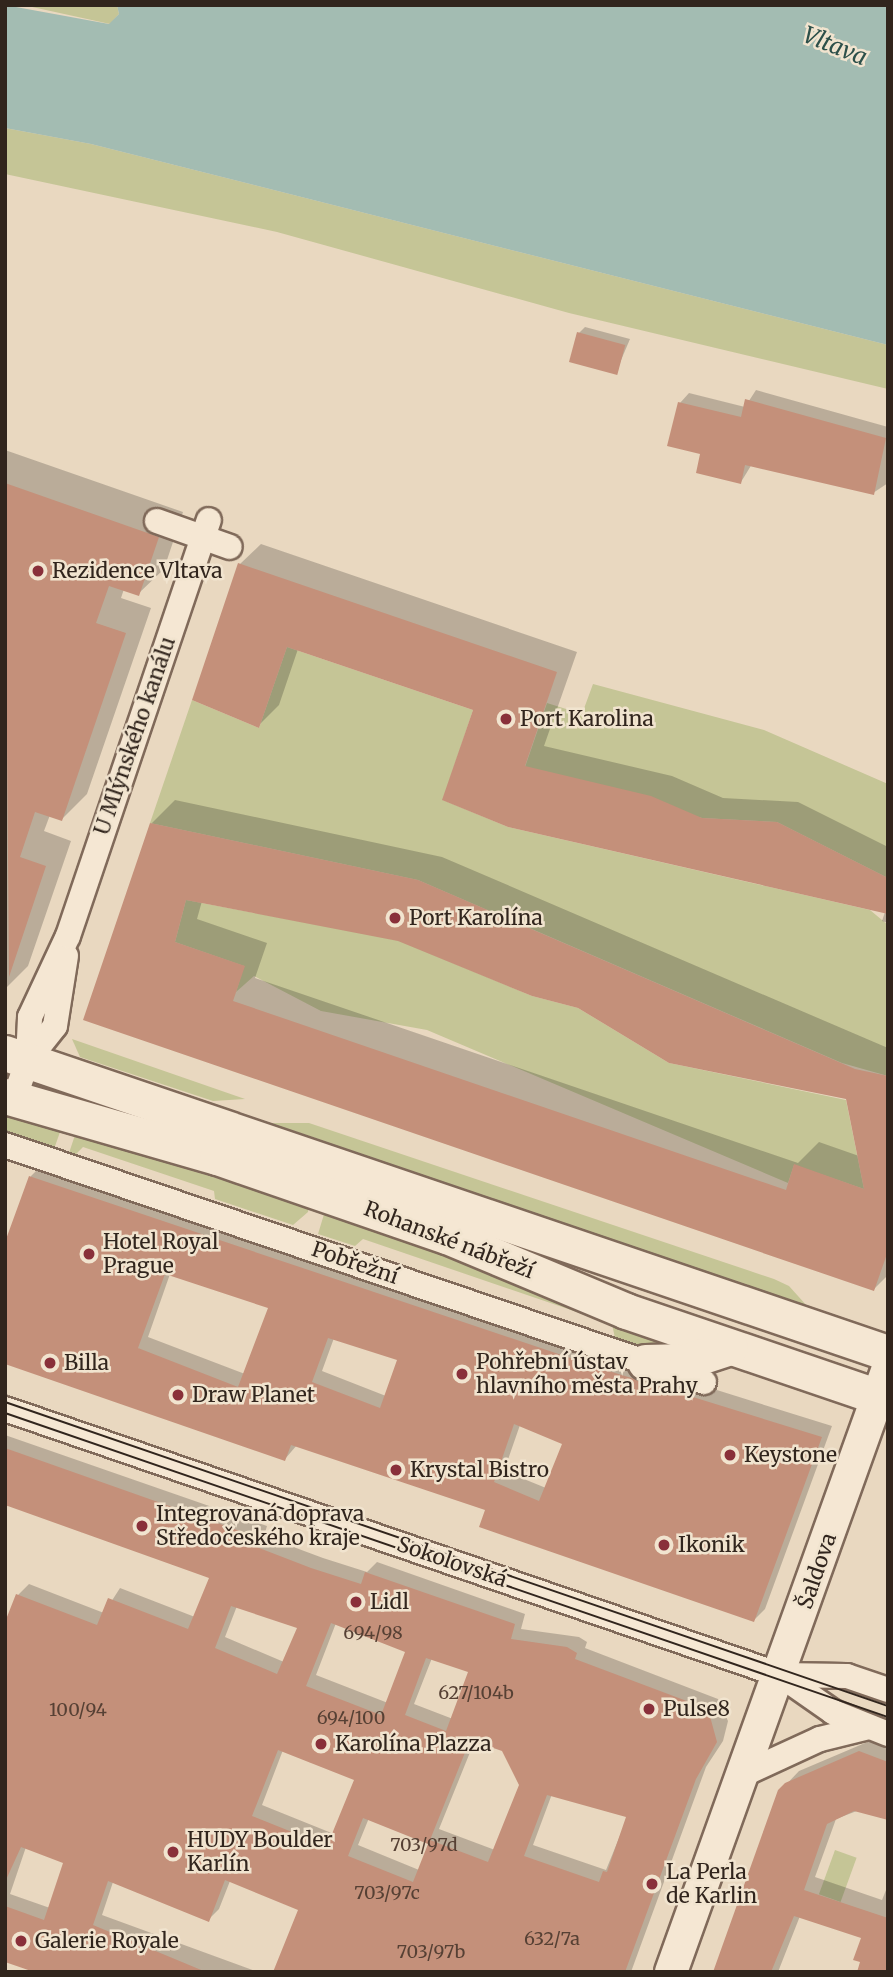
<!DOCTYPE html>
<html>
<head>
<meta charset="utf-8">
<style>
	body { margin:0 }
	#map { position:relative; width:893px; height:1977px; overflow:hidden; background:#e9d8c0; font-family:Merriweather,serif }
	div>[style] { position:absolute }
	.green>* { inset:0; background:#c5c596; transform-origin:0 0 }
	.water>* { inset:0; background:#a3bcb2 }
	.shadow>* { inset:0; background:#0003 }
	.building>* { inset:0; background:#c4907a; transform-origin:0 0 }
	.roads { filter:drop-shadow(2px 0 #806a5a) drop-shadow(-2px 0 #806a5a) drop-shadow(0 2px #806a5a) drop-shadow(0 -2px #806a5a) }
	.minor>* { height:24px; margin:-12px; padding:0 12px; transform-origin:12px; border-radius:12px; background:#f5e7d3 }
	.tertiary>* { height:32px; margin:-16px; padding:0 16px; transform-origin:16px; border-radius:16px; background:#f5e7d3 }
	.secondary>* { height:35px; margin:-17.5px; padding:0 17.5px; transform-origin:17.5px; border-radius:17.5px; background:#f5e7d3 }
	.tram>* { height:2px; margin:-1px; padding:0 1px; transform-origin:1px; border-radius:1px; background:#31251d }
	.dots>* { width:19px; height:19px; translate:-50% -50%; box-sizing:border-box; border:4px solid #f1e4cf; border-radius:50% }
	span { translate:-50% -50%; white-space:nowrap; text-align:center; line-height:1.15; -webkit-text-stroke:5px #f1e4cf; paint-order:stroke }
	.number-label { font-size:18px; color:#564034 }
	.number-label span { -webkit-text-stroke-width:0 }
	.poi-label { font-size:21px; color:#31251d }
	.left { translate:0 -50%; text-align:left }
	.street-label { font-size:21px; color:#31251d }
	.water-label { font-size:23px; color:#2d504a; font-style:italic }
	.frame { position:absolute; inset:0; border:7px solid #31251d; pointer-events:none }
</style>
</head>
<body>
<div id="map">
	<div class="green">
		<div style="clip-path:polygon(23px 5px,117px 5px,119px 14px,110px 24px)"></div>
		<div style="clip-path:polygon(5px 128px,91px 144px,888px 345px,888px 389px,569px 313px,277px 232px,5px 174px)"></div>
		<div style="clip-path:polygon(287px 647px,473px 710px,443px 800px,508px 827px,870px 910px,888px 925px,888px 1076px,842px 1063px,418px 880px,150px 823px,192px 700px,259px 728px)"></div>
		<div style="clip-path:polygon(593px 684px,764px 730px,888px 784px,888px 878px,777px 822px,702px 818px,525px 767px,547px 703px,582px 714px)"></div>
		<div style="clip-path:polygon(186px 900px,398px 940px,532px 996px,578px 1008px,669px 1063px,846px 1100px,864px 1189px,794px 1165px,788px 1183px,427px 1030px,321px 1011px,254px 976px,236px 992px,244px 966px,175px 942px)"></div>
		<div style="clip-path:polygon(72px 1039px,245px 1099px,213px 1101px,80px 1057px)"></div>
		<div style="clip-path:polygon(5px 1113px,60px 1132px,53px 1152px,5px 1137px)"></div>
		<div style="clip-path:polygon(271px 1123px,309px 1123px,774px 1279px,789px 1286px,807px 1306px)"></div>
		<div style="clip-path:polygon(75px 1135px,309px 1206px,308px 1212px,293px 1225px,215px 1199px,214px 1191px,83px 1147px,73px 1157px,68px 1156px)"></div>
		<div style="clip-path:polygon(325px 1211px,444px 1253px,687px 1347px,658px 1351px,616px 1343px,612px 1324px,363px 1239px,355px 1246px,318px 1234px)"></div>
		<div style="left:835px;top:1850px;width:23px;height:47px;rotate:20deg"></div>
	</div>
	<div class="water">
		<div style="clip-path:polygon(5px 5px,109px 24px,119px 14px,117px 5px,888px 5px,888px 345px,91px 144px,5px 128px)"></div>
	</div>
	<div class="shadow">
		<div style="clip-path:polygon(585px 327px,630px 339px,616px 372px,579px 333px)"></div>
		<div style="clip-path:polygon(756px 390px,888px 427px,888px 483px,873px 493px,752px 464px,741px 482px,702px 453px,680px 403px,689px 393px,745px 407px)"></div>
		<div style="clip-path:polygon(5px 450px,183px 512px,164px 569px,138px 594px,124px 589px,121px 598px,151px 608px,87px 794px,62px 819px,50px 815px,44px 831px,71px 841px,28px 966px,5px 989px)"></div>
		<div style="clip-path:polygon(261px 544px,577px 652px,544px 746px,672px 776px,723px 798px,798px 802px,888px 847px,888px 923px,882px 921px,885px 912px,509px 826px,475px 709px,298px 649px,279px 705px,258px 726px,240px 564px)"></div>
		<div style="clip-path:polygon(evenodd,175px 800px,442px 857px,888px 1048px,888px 1275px,874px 1289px,85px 1019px,151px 824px,175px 800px,202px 901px,399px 939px,579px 1007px,847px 1098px,859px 1156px,819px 1142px,798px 1163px,255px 978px,267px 943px,197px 919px,202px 901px)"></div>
		<div style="clip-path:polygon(evenodd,42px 1165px,624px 1361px,832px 1426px,765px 1609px,754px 1620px,487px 1509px,297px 1445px,285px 1459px,5px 1248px,31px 1176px,42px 1165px,170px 1274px,270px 1307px,245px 1374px,148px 1337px,170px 1274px,42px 1165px,334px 1338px,399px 1359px,386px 1396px,322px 1371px,334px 1338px,42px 1165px,520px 1425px,564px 1443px,546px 1488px,504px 1471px,520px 1425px)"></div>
		<div style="clip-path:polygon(evenodd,5px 1435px,267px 1526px,264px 1536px,323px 1558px,367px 1572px,377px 1562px,525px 1614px,521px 1629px,579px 1637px,587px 1642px,585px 1648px,718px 1699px,728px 1721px,723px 1741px,706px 1767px,631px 1972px,275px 1972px,300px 1909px,230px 1881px,219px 1909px,208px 1920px,113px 1882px,102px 1915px,258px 1972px,39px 1972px,5px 1960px,5px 1627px,18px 1595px,29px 1584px,104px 1613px,120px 1588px,195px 1617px,211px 1577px,8px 1504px,5px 1512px,5px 1435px,237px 1606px,299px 1627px,284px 1662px,225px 1637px,237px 1606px,5px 1435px,336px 1623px,407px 1651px,388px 1703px,316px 1675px,336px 1623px,5px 1435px,432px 1658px,470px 1671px,453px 1719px,414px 1704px,432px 1658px,5px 1435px,475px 1740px,504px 1750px,521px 1785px,495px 1850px,439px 1829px,475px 1740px,5px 1435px,283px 1750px,356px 1779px,334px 1834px,262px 1805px,283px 1750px,5px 1435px,552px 1794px,628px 1816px,606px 1870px,533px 1845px,552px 1794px,5px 1435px,369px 1818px,430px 1843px,419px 1870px,358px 1845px,369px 1818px,5px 1435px,26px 1847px,66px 1862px,50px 1908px,10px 1894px,26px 1847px)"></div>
		<div style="clip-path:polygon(872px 1740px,888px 1745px,888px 1819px,862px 1809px,836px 1819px,815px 1877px,882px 1900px,888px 1885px,888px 1972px,863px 1961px,863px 1937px,800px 1916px,778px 1972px,714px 1972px,780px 1791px,799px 1771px)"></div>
	</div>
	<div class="building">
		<div style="left:577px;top:332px;width:50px;height:31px;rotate:15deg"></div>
		<div style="clip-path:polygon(745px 399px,886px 438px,874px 495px,745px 465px,741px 484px,696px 473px,700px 454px,667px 446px,678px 402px,741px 417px)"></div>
		<div style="clip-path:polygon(5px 483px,159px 537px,139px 596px,109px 586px,96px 623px,126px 633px,62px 821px,35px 812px,20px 857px,46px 866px,9px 977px)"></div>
		<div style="clip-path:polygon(238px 563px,557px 672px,525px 766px,651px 796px,702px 818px,777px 822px,888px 878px,888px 914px,508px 827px,442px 800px,473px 710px,287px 647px,259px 728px,192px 700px)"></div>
		<div style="clip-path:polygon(evenodd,150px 823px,418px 880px,855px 1069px,888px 1076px,888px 1251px,874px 1291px,83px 1020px,150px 823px,186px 900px,398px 941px,532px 996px,578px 1008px,669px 1063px,846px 1099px,864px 1189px,794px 1164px,786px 1190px,233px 1001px,245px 966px,175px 942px,186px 900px)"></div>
		<div style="clip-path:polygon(evenodd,29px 1176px,612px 1372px,822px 1437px,754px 1622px,479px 1527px,485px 1510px,291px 1445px,285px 1461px,5px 1364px,5px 1242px,29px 1176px,165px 1274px,268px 1308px,238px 1387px,138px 1348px,165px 1274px,29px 1176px,328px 1338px,397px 1360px,380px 1408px,312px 1382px,328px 1338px,29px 1176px,514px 1424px,562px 1444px,539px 1501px,494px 1482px,514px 1424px)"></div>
		<div style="clip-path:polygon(evenodd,5px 1448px,257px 1537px,254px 1546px,311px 1568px,361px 1584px,365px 1572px,515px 1624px,511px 1639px,567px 1647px,577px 1653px,575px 1659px,708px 1709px,717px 1742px,696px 1779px,625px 1972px,273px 1972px,298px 1910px,225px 1880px,209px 1922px,108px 1881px,93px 1925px,206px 1972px,34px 1972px,5px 1962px,5px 1906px,44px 1920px,63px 1863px,21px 1847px,5px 1882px,5px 1622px,16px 1594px,97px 1625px,108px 1598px,188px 1629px,209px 1578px,5px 1505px,5px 1448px,231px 1606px,297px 1628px,277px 1674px,215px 1648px,231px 1606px,5px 1448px,331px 1623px,405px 1652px,381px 1715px,306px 1686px,331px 1623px,5px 1448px,426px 1658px,468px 1672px,446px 1731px,405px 1715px,426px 1658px,5px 1448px,470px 1740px,502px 1751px,519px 1785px,488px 1862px,430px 1840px,470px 1740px,5px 1448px,278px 1750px,354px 1780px,327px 1846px,252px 1816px,278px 1750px,5px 1448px,547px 1795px,626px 1817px,607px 1872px,603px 1871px,599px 1882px,524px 1856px,547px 1795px,5px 1448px,363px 1818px,428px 1844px,413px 1882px,348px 1856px,363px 1818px)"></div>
		<div style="clip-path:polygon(859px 1751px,888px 1762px,888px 1820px,854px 1811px,827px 1824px,804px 1890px,888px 1918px,888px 1972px,857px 1972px,860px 1962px,853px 1960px,861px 1938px,794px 1916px,771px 1972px,713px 1972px,778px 1790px,785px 1783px)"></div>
	</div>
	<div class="roads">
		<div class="minor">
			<div style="left:157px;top:521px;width:77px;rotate:19.6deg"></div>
			<div style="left:28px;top:1060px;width:43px;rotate:-51.5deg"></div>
			<div style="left:55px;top:1026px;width:71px;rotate:-81.1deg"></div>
			<div style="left:14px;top:1099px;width:41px;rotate:-70.3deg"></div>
			<div style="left:28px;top:1060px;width:43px;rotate:-87.3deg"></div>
			<div style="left:30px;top:1017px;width:89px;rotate:-64.9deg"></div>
			<div style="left:68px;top:936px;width:439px;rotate:-71.3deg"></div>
			<div style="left:5px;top:1145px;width:738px;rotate:18.73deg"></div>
			<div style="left:5px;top:1409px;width:819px;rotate:18.94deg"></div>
			<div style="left:780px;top:1675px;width:65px;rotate:34.9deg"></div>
			<div style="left:833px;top:1712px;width:59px;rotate:21.8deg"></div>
			<div style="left:780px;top:1675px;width:67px;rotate:0.9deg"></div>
			<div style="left:847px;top:1676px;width:43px;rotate:18.9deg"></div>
			<div style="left:746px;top:1773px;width:81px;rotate:-24.7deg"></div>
			<div style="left:820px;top:1739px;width:50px;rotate:-13.8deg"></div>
		</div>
		<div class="tertiary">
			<div style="left:671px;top:1972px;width:642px;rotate:-70.24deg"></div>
		</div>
		<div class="secondary">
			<div style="left:5px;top:1053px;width:933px;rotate:18.77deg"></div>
			<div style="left:5px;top:1096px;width:221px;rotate:16.1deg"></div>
			<div style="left:217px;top:1157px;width:243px;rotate:19deg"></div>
			<div style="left:447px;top:1236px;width:194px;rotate:22.7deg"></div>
			<div style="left:626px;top:1311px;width:277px;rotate:18.8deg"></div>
			<div style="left:645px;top:1362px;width:42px;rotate:-1.4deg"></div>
			<div style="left:687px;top:1361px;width:45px;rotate:-18deg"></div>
		</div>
	</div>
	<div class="tram">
		<div style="left:5px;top:1402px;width:934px;rotate:19deg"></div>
		<div style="left:5px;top:1413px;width:934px;rotate:19deg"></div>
	</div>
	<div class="dots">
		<div style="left:38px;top:571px;background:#89303a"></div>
		<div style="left:506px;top:719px;background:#89303a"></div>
		<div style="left:395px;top:918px;background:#89303a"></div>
		<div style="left:89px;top:1254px;background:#89303a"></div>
		<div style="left:50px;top:1363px;background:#89303a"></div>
		<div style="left:462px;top:1374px;background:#89303a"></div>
		<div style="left:178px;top:1395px;background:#89303a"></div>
		<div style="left:730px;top:1455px;background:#89303a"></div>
		<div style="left:396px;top:1470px;background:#89303a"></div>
		<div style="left:142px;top:1526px;background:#89303a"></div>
		<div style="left:664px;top:1545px;background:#89303a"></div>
		<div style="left:356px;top:1602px;background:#89303a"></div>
		<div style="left:649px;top:1709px;background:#89303a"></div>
		<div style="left:321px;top:1744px;background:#89303a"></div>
		<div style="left:173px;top:1852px;background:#89303a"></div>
		<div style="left:652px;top:1884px;background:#89303a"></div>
		<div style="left:21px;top:1941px;background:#89303a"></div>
	</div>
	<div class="number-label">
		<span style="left:373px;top:1633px">694/98</span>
		<span style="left:476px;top:1693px">627/104b</span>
		<span style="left:78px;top:1710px">100/94</span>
		<span style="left:351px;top:1718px">694/100</span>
		<span style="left:424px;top:1845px">703/97d</span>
		<span style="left:387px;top:1893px">703/97c</span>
		<span style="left:552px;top:1939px">632/7a</span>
		<span style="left:431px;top:1952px">703/97b</span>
	</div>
	<div class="poi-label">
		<span class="left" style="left:52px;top:571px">Rezidence Vltava</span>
		<span class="left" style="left:520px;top:719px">Port Karolina</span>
		<span class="left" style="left:409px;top:918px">Port Karolína</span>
		<span class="left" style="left:103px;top:1254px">Hotel Royal<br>Prague</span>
		<span class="left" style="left:476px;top:1374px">Pohřební ústav<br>hlavního města Prahy</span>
		<span class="left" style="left:64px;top:1363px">Billa</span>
		<span class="left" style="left:192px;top:1395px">Draw Planet</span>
		<span class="left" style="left:744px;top:1455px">Keystone</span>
		<span class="left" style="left:410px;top:1470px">Krystal Bistro</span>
		<span class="left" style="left:156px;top:1526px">Integrovaná doprava<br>Středočeského kraje</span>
		<span class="left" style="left:678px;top:1545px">Ikonik</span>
		<span class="left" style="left:370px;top:1602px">Lidl</span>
		<span class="left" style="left:663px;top:1709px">Pulse8</span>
		<span class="left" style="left:335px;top:1744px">Karolína Plazza</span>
		<span class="left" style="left:187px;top:1852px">HUDY Boulder<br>Karlín</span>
		<span class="left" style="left:666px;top:1884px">La Perla<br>de Karlin</span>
		<span class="left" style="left:35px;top:1941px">Galerie Royale</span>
	</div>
	<div class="street-label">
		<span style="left:135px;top:736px;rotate:-71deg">U Mlýnského kanálu</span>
		<span style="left:449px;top:1240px;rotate:21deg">Rohanské nábřeží</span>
		<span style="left:355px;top:1263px;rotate:19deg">Pobřežní</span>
		<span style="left:452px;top:1562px;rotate:19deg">Sokolovská</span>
		<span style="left:817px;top:1571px;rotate:-71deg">Šaldova</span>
	</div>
	<div class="water-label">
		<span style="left:835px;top:46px;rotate:22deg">Vltava</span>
	</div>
	<div class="frame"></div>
</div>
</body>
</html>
